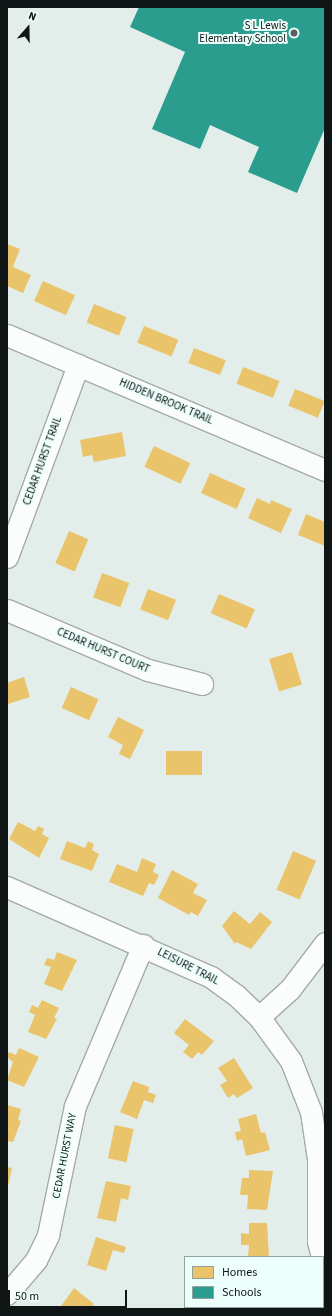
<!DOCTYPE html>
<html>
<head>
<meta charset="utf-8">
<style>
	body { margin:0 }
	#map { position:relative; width:332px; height:1316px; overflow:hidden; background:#e3eeeb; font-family:"Source Sans 3",sans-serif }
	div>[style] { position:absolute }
	.homes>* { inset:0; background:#e9c46a; transform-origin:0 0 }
	.schools>* { inset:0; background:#2a9d8f }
	.roads { filter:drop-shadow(1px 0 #a3aba9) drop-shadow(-1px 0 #a3aba9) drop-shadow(0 1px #a3aba9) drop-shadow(0 -1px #a3aba9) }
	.minor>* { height:21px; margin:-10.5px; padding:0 10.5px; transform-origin:10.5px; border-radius:10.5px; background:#fbfcfc }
	.dots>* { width:11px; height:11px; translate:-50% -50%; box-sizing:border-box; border:2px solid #ecfffb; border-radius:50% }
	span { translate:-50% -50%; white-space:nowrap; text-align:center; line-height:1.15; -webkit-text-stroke:4px #ecfffb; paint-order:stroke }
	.poi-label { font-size:11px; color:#101615 }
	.right { translate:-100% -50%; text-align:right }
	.street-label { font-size:11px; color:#101615 }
	.frame { position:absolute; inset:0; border:8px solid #101615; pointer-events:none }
	.legend { position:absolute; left:184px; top:1256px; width:140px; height:52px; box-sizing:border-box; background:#ecfffb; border:1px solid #94a29f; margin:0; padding:5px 7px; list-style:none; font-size:12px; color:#101615 }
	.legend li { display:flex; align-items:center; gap:8px; height:20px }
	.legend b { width:20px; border:1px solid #94a29f }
	.north { position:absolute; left:8px; top:8px; width:40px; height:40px; -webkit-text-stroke:3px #ecfffb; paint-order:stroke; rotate:20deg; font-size:11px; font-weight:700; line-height:16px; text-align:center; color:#101615 }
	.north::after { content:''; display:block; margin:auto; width:14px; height:18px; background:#101615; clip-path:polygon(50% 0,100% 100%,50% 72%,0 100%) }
	.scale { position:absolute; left:8px; top:1290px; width:119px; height:18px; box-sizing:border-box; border:2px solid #101615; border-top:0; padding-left:5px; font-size:12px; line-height:14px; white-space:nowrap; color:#101615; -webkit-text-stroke:3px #ecfffb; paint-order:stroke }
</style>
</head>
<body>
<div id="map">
	<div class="homes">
		<div style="clip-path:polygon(7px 244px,20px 249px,13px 267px,31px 275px,23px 293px,7px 286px)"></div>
		<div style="left:43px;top:281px;width:35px;height:22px;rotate:24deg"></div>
		<div style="left:94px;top:304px;width:35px;height:20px;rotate:22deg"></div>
		<div style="left:144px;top:326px;width:37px;height:18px;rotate:22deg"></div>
		<div style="left:194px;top:348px;width:34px;height:16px;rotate:21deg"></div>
		<div style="left:243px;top:367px;width:39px;height:18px;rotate:21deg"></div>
		<div style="left:295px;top:389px;width:32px;height:18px;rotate:22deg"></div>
		<div style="clip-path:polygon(122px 432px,126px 456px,94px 462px,92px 455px,83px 457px,80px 440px)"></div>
		<div style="left:154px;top:446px;width:40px;height:23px;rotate:25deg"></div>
		<div style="left:210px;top:473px;width:39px;height:22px;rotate:24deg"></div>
		<div style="clip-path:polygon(257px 498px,270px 504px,271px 500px,292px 509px,281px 533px,248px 518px)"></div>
		<div style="clip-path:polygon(306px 514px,325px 522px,325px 546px,298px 535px)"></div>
		<div style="left:69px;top:531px;width:21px;height:35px;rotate:23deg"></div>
		<div style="left:102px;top:573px;width:29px;height:26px;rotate:20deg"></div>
		<div style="left:148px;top:589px;width:30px;height:22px;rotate:21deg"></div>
		<div style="left:219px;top:594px;width:39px;height:21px;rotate:23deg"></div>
		<div style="left:292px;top:652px;width:34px;height:24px;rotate:73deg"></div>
		<div style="clip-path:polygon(24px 677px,30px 697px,8px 704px,7px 683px)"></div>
		<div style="left:71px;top:687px;width:30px;height:23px;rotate:24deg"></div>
		<div style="clip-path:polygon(118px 717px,144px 730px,130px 759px,119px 754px,123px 745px,108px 737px)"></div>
		<div style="left:166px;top:751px;width:36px;height:24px"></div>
		<div style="clip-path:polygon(18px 822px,35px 831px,38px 826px,44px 829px,42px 834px,49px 838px,39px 858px,9px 839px)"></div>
		<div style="clip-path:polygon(67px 841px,85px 848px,88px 841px,94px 844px,92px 850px,99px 854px,92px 871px,60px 859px)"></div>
		<div style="left:293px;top:851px;width:25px;height:42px;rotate:23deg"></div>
		<div style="clip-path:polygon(142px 858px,156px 864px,153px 872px,159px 875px,154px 885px,149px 883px,143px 896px,109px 882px,117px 864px,137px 872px)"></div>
		<div style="clip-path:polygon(172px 870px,198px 884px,193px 893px,207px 900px,198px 916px,191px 912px,189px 915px,158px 898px)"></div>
		<div style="clip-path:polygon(234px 911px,250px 924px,260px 912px,272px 922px,251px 949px,236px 942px,235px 944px,222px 926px)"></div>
		<div style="clip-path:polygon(57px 952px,77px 960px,62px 991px,44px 984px,51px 967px,44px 965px,47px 958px,54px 960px)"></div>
		<div style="clip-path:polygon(42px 1000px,59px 1008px,54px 1018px,57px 1019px,46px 1039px,28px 1032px,35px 1015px,29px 1012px,32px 1005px,38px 1008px)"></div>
		<div style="clip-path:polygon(185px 1019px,214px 1041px,202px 1055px,198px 1052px,192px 1059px,183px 1052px,189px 1045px,174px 1033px)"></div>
		<div style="clip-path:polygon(19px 1048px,39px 1057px,24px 1087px,7px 1080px,13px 1062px,7px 1057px,9px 1052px,16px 1055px)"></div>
		<div style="clip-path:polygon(234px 1058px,253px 1088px,237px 1098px,234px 1094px,228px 1098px,220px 1085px,227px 1081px,218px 1068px)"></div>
		<div style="clip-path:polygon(133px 1081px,149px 1087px,148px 1092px,156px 1095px,153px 1103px,144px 1100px,137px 1119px,120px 1112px)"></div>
		<div style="clip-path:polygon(7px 1105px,21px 1109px,18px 1120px,21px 1121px,13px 1142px,7px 1141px)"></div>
		<div style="clip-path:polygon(256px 1114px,261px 1133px,265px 1132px,270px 1150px,246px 1156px,242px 1139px,237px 1141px,235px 1132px,241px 1131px,238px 1119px)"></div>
		<div style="left:115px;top:1125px;width:19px;height:34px;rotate:12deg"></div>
		<div style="clip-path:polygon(7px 1167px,12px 1168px,8px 1186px,7px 1186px)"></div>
		<div style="clip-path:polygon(249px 1170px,273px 1171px,267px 1210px,247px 1209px,248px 1195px,240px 1195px,242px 1178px,249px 1178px)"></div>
		<div style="clip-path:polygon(106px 1181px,131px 1186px,128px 1200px,121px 1198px,116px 1222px,97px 1218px)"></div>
		<div style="clip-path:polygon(249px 1223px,267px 1223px,269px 1257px,248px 1257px,249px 1245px,241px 1245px,241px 1233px,249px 1234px)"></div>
		<div style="clip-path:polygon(96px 1237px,126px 1247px,124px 1253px,113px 1250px,106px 1271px,87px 1265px)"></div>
		<div style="clip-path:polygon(74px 1288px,94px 1304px,90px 1309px,85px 1306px,83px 1309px,59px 1309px)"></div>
		<div style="left:244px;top:1307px;width:19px;height:2px"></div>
	</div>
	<div class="schools">
		<div style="clip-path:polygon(139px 7px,325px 7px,325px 128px,297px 193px,248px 172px,259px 147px,210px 125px,200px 149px,152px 129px,185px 52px,130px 27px)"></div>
	</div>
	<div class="roads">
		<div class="minor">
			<div style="left:7px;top:335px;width:345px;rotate:23deg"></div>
			<div style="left:7px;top:557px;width:205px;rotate:-69.7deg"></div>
			<div style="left:7px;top:610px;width:153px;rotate:23.1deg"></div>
			<div style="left:148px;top:670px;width:56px;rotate:14.5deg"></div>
			<div style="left:7px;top:887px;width:223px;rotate:23.8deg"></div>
			<div style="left:211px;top:977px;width:31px;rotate:36deg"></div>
			<div style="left:236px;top:995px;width:32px;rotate:44deg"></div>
			<div style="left:259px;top:1017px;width:54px;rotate:54deg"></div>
			<div style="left:291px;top:1061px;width:55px;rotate:68.6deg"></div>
			<div style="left:311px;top:1112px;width:48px;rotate:81.5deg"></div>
			<div style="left:318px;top:1159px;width:82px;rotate:90deg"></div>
			<div style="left:318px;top:1241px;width:16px;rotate:76deg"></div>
			<div style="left:259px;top:1017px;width:42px;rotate:-42.1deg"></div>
			<div style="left:290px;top:989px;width:58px;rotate:-52.7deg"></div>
			<div style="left:7px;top:1294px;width:45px;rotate:-49.5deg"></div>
			<div style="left:36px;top:1260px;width:28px;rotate:-64deg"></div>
			<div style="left:48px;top:1235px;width:132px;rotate:-78.2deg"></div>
			<div style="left:75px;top:1106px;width:175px;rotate:-67.1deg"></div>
		</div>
	</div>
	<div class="dots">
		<div style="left:294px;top:33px;background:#5a6260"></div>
	</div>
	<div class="poi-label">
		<span class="right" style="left:286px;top:33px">S L Lewis<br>Elementary School</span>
	</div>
	<div class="street-label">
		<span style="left:166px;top:402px;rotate:23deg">HIDDEN BROOK TRAIL</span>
		<span style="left:43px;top:461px;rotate:-70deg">CEDAR HURST TRAIL</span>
		<span style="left:103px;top:651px;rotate:23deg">CEDAR HURST COURT</span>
		<span style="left:188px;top:967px;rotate:27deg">LEISURE TRAIL</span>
		<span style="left:65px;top:1156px;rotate:-79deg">CEDAR HURST WAY</span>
	</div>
	<div class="frame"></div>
	<ul class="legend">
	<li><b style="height:11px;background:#e9c46a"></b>Homes</li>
	<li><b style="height:11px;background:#2a9d8f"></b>Schools</li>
	</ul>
	<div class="north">N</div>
	<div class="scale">50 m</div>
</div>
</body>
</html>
